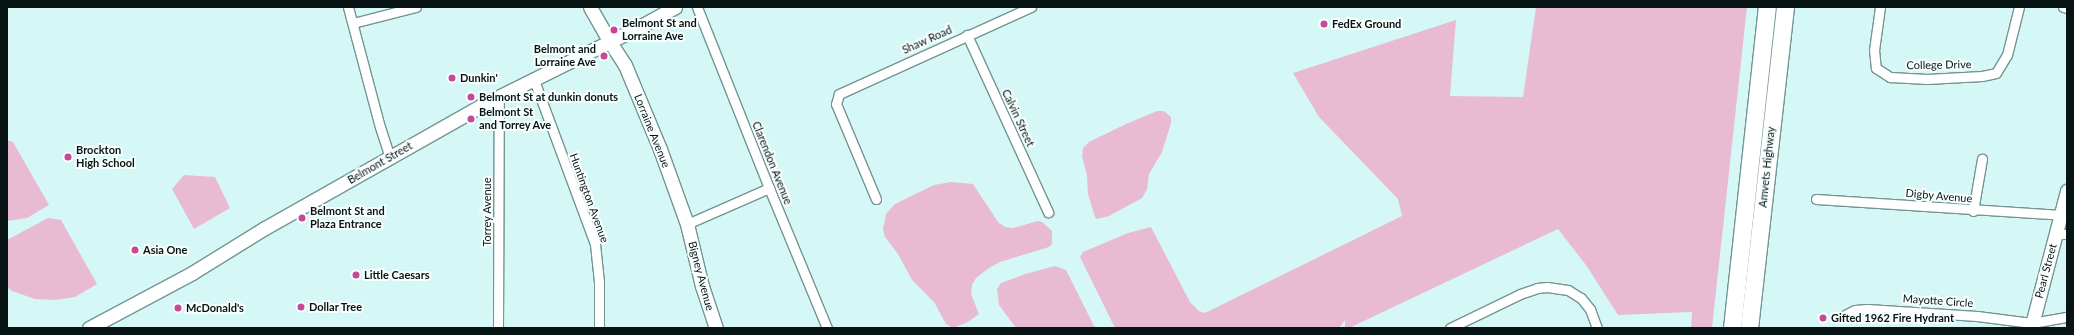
<!DOCTYPE html>
<html>
<head>
<meta charset="utf-8">
<style>
	body { margin:0 }
	#map { position:relative; width:2074px; height:335px; overflow:hidden; background:#d5f8f7; font-family:Lato,sans-serif }
	div>[style] { position:absolute }
	.green>* { inset:0; background:#e8bbd3 }
	.roads { filter:drop-shadow(1px 0 #749493) drop-shadow(-1px 0 #749493) drop-shadow(0 1px #749493) drop-shadow(0 -1px #749493) }
	.street>* { height:9px; margin:-4.5px; padding:0 4.5px; transform-origin:4.5px; border-radius:4.5px; background:#fff }
	.secondary>* { height:13px; margin:-6.5px; padding:0 6.5px; transform-origin:6.5px; border-radius:6.5px; background:#fff }
	.highway>* { height:17px; margin:-8.5px; padding:0 8.5px; transform-origin:8.5px; border-radius:8.5px; background:#fff }
	.dots>* { width:11px; height:11px; translate:-50% -50%; box-sizing:border-box; border:2px solid #f8fffe; border-radius:50% }
	span { translate:-50% -50%; white-space:nowrap; text-align:center; line-height:1.15; -webkit-text-stroke:4px #f8fffe; paint-order:stroke }
	.poi-label { font-size:11px; color:#081414; font-weight:700 }
	.left { translate:0 -50%; text-align:left }
	.right { translate:-100% -50%; text-align:right }
	.street-label { font-size:11px; color:#081414 }
	.frame { position:absolute; inset:0; border:8px solid #081414; pointer-events:none }
</style>
</head>
<body>
<div id="map">
	<div class="green">
		<div style="clip-path:polygon(1536px 7px,1747px 7px,1712px 328px,1691px 328px,1692px 312px,1618px 315px,1586px 265px,1558px 229px,1349px 328px,1345px 328px,1345px 320px,1339px 328px,1115px 328px,1080px 257px,1083px 252px,1128px 233px,1151px 227px,1190px 302px,1199px 311px,1205px 313px,1402px 216px,1398px 199px,1319px 117px,1293px 73px,1456px 20px,1450px 96px,1523px 97px)"></div>
		<div style="clip-path:polygon(1157px 111px,1164px 111px,1171px 117px,1171px 123px,1162px 152px,1149px 174px,1147px 189px,1142px 198px,1109px 216px,1097px 219px,1095px 217px,1088px 194px,1087px 176px,1082px 156px,1083px 148px,1089px 142px,1126px 124px)"></div>
		<div style="clip-path:polygon(7px 140px,13px 142px,49px 205px,27px 218px,7px 221px)"></div>
		<div style="clip-path:polygon(184px 175px,215px 177px,230px 208px,194px 229px,172px 189px)"></div>
		<div style="clip-path:polygon(951px 182px,973px 184px,998px 222px,1005px 227px,1013px 228px,1038px 221px,1042px 222px,1052px 231px,1052px 244px,1049px 247px,1000px 262px,989px 268px,976px 278px,972px 285px,971px 294px,979px 314px,968px 322px,953px 328px,946px 324px,934px 302px,912px 280px,898px 254px,885px 237px,883px 229px,886px 214px,895px 204px,934px 185px)"></div>
		<div style="clip-path:polygon(48px 218px,61px 220px,97px 284px,75px 297px,55px 300px,35px 299px,12px 291px,7px 287px,7px 240px)"></div>
		<div style="clip-path:polygon(1055px 266px,1066px 270px,1095px 328px,1016px 328px,999px 305px,997px 289px,1001px 283px,1025px 274px)"></div>
	</div>
	<div class="roads">
		<div class="street">
			<div style="left:348px;top:7px;width:124px;rotate:75.1deg"></div>
			<div style="left:380px;top:127px;width:33px;rotate:72deg"></div>
			<div style="left:697px;top:7px;width:195px;rotate:68.3deg"></div>
			<div style="left:769px;top:188px;width:152px;rotate:67.5deg"></div>
			<div style="left:1880px;top:7px;width:43px;rotate:97.9deg"></div>
			<div style="left:1874px;top:50px;width:18px;rotate:84deg"></div>
			<div style="left:1876px;top:68px;width:17px;rotate:33deg"></div>
			<div style="left:1890px;top:77px;width:37px;rotate:3deg"></div>
			<div style="left:1927px;top:79px;width:55px;rotate:-3.1deg"></div>
			<div style="left:1982px;top:76px;width:14px;rotate:-12deg"></div>
			<div style="left:1996px;top:73px;width:21px;rotate:-59deg"></div>
			<div style="left:2007px;top:55px;width:49px;rotate:-76deg"></div>
			<div style="left:2063px;top:7px;width:4px;rotate:14deg"></div>
			<div style="left:353px;top:23px;width:65px;rotate:-14.3deg"></div>
			<div style="left:967px;top:35px;width:195px;rotate:65.4deg"></div>
			<div style="left:534px;top:80px;width:175px;rotate:69.6deg"></div>
			<div style="left:595px;top:244px;width:39px;rotate:84deg"></div>
			<div style="left:599px;top:283px;width:45px;rotate:90deg"></div>
			<div style="left:876px;top:199px;width:103px;rotate:-112.8deg"></div>
			<div style="left:836px;top:104px;width:10px;rotate:-73deg"></div>
			<div style="left:839px;top:94px;width:211px;rotate:-24.4deg"></div>
			<div style="left:1816px;top:199px;width:246px;rotate:3.7deg"></div>
			<div style="left:1973px;top:211px;width:53px;rotate:-80.2deg"></div>
			<div style="left:687px;top:224px;width:90px;rotate:-23.7deg"></div>
			<div style="left:2056px;top:234px;width:11px"></div>
			<div style="left:1843px;top:316px;width:13px;rotate:-27deg"></div>
			<div style="left:1855px;top:310px;width:12px;rotate:-5deg"></div>
			<div style="left:1867px;top:309px;width:110px;rotate:3.6deg"></div>
			<div style="left:1977px;top:316px;width:55px;rotate:7.3deg"></div>
			<div style="left:2032px;top:323px;width:36px;rotate:-10deg"></div>
			<div style="left:498px;top:328px;width:232px;rotate:-89.8deg"></div>
			<div style="left:1450px;top:328px;width:78px;rotate:-25.9deg"></div>
			<div style="left:1520px;top:294px;width:18px;rotate:-19deg"></div>
			<div style="left:1537px;top:288px;width:10px;rotate:-6deg"></div>
			<div style="left:1547px;top:287px;width:21px;rotate:8deg"></div>
			<div style="left:1568px;top:290px;width:15px;rotate:32deg"></div>
			<div style="left:1581px;top:298px;width:14px;rotate:51deg"></div>
			<div style="left:1590px;top:309px;width:20px;rotate:70deg"></div>
		</div>
		<div class="secondary">
			<div style="left:590px;top:7px;width:40px;rotate:60.3deg"></div>
			<div style="left:610px;top:42px;width:27px;rotate:57deg"></div>
			<div style="left:625px;top:65px;width:91px;rotate:67.4deg"></div>
			<div style="left:660px;top:149px;width:80px;rotate:70.2deg"></div>
			<div style="left:687px;top:224px;width:64px;rotate:76.4deg"></div>
			<div style="left:702px;top:286px;width:44px;rotate:71.6deg"></div>
			<div style="left:89px;top:328px;width:117px;rotate:-28.1deg"></div>
			<div style="left:192px;top:273px;width:86px;rotate:-31.7deg"></div>
			<div style="left:265px;top:228px;width:254px;rotate:-29.5deg"></div>
			<div style="left:486px;top:103px;width:173px;rotate:-26.4deg"></div>
			<div style="left:641px;top:26px;width:39px;rotate:-29deg"></div>
			<div style="left:2031px;top:328px;width:142px;rotate:-75.3deg"></div>
		</div>
		<div class="highway">
			<div style="left:1732px;top:328px;width:323px;rotate:-83.8deg"></div>
			<div style="left:1749px;top:328px;width:323px;rotate:-83.6deg"></div>
		</div>
	</div>
	<div class="dots">
		<div style="left:1324px;top:24px;background:#c64999"></div>
		<div style="left:614px;top:30px;background:#c64999"></div>
		<div style="left:604px;top:56px;background:#c64999"></div>
		<div style="left:452px;top:78px;background:#c64999"></div>
		<div style="left:471px;top:97px;background:#c64999"></div>
		<div style="left:471px;top:119px;background:#c64999"></div>
		<div style="left:68px;top:157px;background:#c64999"></div>
		<div style="left:302px;top:218px;background:#c64999"></div>
		<div style="left:135px;top:250px;background:#c64999"></div>
		<div style="left:356px;top:275px;background:#c64999"></div>
		<div style="left:301px;top:307px;background:#c64999"></div>
		<div style="left:178px;top:308px;background:#c64999"></div>
		<div style="left:1823px;top:318px;background:#c64999"></div>
	</div>
	<div class="poi-label">
		<span class="left" style="left:622px;top:30px">Belmont St and<br>Lorraine Ave</span>
		<span class="left" style="left:1332px;top:24px">FedEx Ground</span>
		<span class="right" style="left:596px;top:56px">Belmont and<br>Lorraine Ave</span>
		<span class="left" style="left:460px;top:78px">Dunkin'</span>
		<span class="left" style="left:479px;top:97px">Belmont St at dunkin donuts</span>
		<span class="left" style="left:479px;top:119px">Belmont St<br>and Torrey Ave</span>
		<span class="left" style="left:76px;top:157px">Brockton<br>High School</span>
		<span class="left" style="left:310px;top:218px">Belmont St and<br>Plaza Entrance</span>
		<span class="left" style="left:143px;top:250px">Asia One</span>
		<span class="left" style="left:364px;top:275px">Little Caesars</span>
		<span class="left" style="left:309px;top:307px">Dollar Tree</span>
		<span class="left" style="left:186px;top:308px">McDonald's</span>
		<span class="left" style="left:1831px;top:318px">Gifted 1962 Fire Hydrant</span>
	</div>
	<div class="street-label">
		<span style="left:927px;top:40px;rotate:-24deg">Shaw Road</span>
		<span style="left:1939px;top:65px;rotate:-1deg">College Drive</span>
		<span style="left:1018px;top:118px;rotate:65deg">Calvin Street</span>
		<span style="left:652px;top:131px;rotate:68deg">Lorraine Avenue</span>
		<span style="left:380px;top:163px;rotate:-30deg">Belmont Street</span>
		<span style="left:772px;top:163px;rotate:68deg">Clarendon Avenue</span>
		<span style="left:1767px;top:167px;rotate:-84deg">Amvets Highway</span>
		<span style="left:1939px;top:196px;rotate:5deg">Digby Avenue</span>
		<span style="left:589px;top:198px;rotate:70deg">Huntington Avenue</span>
		<span style="left:487px;top:212px;rotate:-90deg">Torrey Avenue</span>
		<span style="left:2046px;top:271px;rotate:-75deg">Pearl Street</span>
		<span style="left:701px;top:276px;rotate:75deg">Bigney Avenue</span>
		<span style="left:1938px;top:301px;rotate:4deg">Mayotte Circle</span>
	</div>
	<div class="frame"></div>
</div>
</body>
</html>
